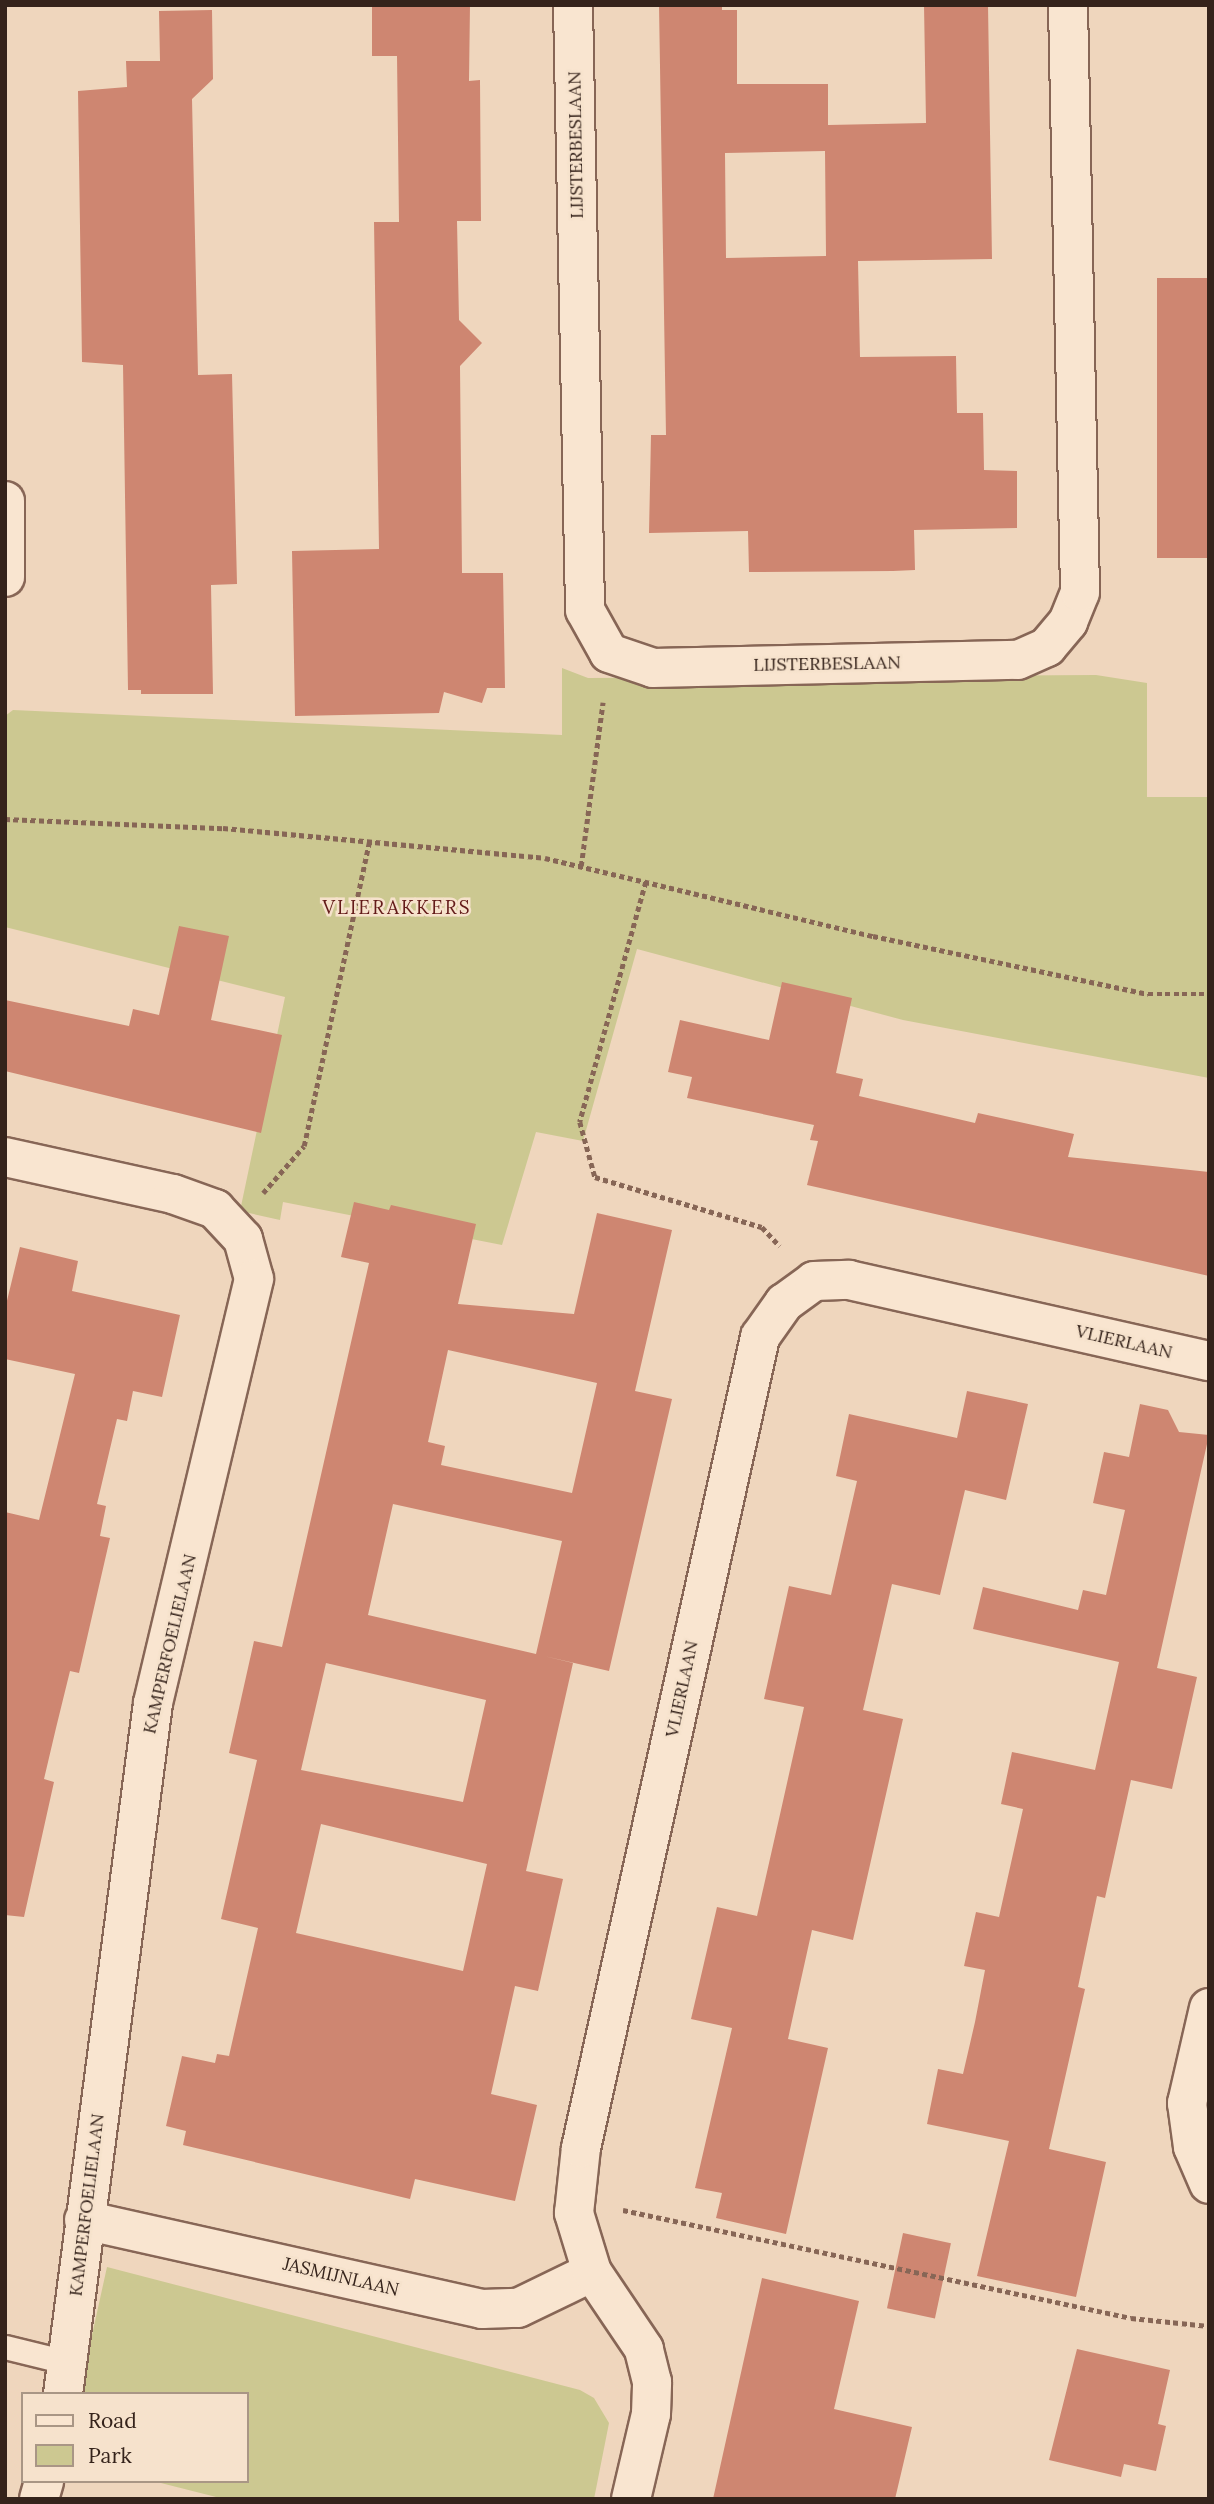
<!DOCTYPE html>
<html>
<head>
<meta charset="utf-8">
<style>
	body { margin:0 }
	#map { position:relative; width:1214px; height:2504px; overflow:hidden; background:#efd6bd; font-family:Lora,serif }
	div>[style] { position:absolute }
	.green>* { inset:0; background:#ccc891 }
	.building>* { inset:0; background:#ce8671; transform-origin:0 0 }
	.path>* { height:4.5px; margin-top:-2.25px; transform-origin:0; background:repeating-linear-gradient(90deg,#876656 0 5px,transparent 0 8.5px) }
	.roads { filter:drop-shadow(2px 0 #876656) drop-shadow(-2px 0 #876656) drop-shadow(0 2px #876656) drop-shadow(0 -2px #876656) }
	.service>* { height:23px; margin:-11.5px; padding:0 11.5px; transform-origin:11.5px; border-radius:11.5px; background:#f9e5d0 }
	.minor>* { height:38px; margin:-19px; padding:0 19px; transform-origin:19px; border-radius:19px; background:#f9e5d0 }
	span { translate:-50% -50%; white-space:nowrap; text-align:center; line-height:1.15; -webkit-text-stroke:5px #f6e2cc; paint-order:stroke }
	.street-label { font-size:18px; color:#35231b }
	.neighbourhood-label { font-size:19px; color:#631b19; letter-spacing:2px }
	.frame { position:absolute; inset:0; border:7px solid #35231b; pointer-events:none }
	.legend { position:absolute; left:21px; top:2392px; width:228px; height:91px; box-sizing:border-box; background:#f6e2cc; border:2px solid #a99685; margin:0; padding:9px 12px; list-style:none; font-size:21px; color:#35231b }
	.legend li { display:flex; align-items:center; gap:14px; height:35px }
	.legend b { width:35px; border:2px solid #a99685 }
</style>
</head>
<body>
<div id="map">
	<div class="green">
		<div style="clip-path:polygon(562px 668px,588px 678px,1096px 675px,1147px 683px,1147px 797px,1209px 797px,1209px 1078px,903px 1020px,637px 949px,583px 1141px,536px 1132px,502px 1245px,283px 1202px,280px 1220px,240px 1211px,285px 997px,5px 927px,5px 716px,13px 710px,562px 735px)"></div>
		<div style="clip-path:polygon(107px 2267px,580px 2390px,594px 2398px,609px 2423px,594px 2499px,224px 2499px,153px 2481px,247px 2481px,247px 2394px,79px 2394px)"></div>
	</div>
	<div class="building">
		<div style="clip-path:polygon(372px 5px,470px 5px,469px 81px,480px 80px,481px 221px,457px 221px,459px 320px,482px 343px,460px 366px,462px 573px,503px 573px,505px 688px,487px 688px,482px 703px,444px 692px,439px 713px,295px 716px,292px 551px,379px 549px,374px 222px,399px 222px,397px 56px,372px 56px)"></div>
		<div style="clip-path:polygon(evenodd,659px 5px,722px 5px,722px 10px,737px 10px,737px 84px,828px 84px,828px 125px,926px 123px,924px 5px,988px 5px,992px 259px,858px 261px,860px 357px,956px 356px,957px 413px,983px 413px,984px 470px,1017px 471px,1017px 528px,914px 530px,915px 570px,893px 571px,749px 572px,748px 531px,649px 533px,651px 435px,666px 435px,659px 5px,825px 151px,826px 256px,726px 258px,725px 153px,825px 151px)"></div>
		<div style="clip-path:polygon(212px 10px,213px 79px,192px 99px,198px 375px,232px 374px,237px 584px,211px 585px,213px 694px,141px 694px,141px 690px,128px 690px,123px 365px,82px 362px,78px 91px,127px 87px,126px 61px,160px 61px,159px 11px)"></div>
		<div style="left:1209px;top:278px;width:280px;height:52px;rotate:90deg"></div>
		<div style="clip-path:polygon(179px 926px,229px 936px,211px 1020px,282px 1035px,261px 1133px,5px 1071px,5px 1000px,129px 1026px,133px 1009px,159px 1015px)"></div>
		<div style="clip-path:polygon(782px 982px,852px 998px,836px 1073px,863px 1079px,859px 1096px,975px 1123px,978px 1113px,1074px 1134px,1068px 1157px,1209px 1172px,1209px 1276px,807px 1185px,818px 1141px,810px 1140px,814px 1125px,687px 1098px,692px 1077px,668px 1072px,680px 1020px,769px 1040px)"></div>
		<div style="clip-path:polygon(evenodd,354px 1202px,389px 1210px,391px 1205px,476px 1224px,458px 1304px,574px 1314px,597px 1213px,672px 1230px,635px 1391px,672px 1399px,609px 1671px,544px 1656px,573px 1663px,526px 1871px,563px 1879px,538px 1991px,515px 1986px,491px 2094px,537px 2105px,515px 2201px,415px 2179px,410px 2199px,183px 2145px,186px 2131px,166px 2126px,182px 2056px,215px 2063px,217px 2054px,229px 2056px,258px 1928px,221px 1919px,257px 1760px,229px 1753px,254px 1641px,282px 1647px,369px 1263px,341px 1257px,354px 1202px,448px 1350px,597px 1383px,572px 1493px,441px 1465px,445px 1446px,428px 1442px,448px 1350px,354px 1202px,393px 1504px,562px 1541px,536px 1654px,368px 1615px,393px 1504px,354px 1202px,326px 1663px,486px 1700px,463px 1802px,301px 1770px,326px 1663px,354px 1202px,321px 1824px,487px 1864px,463px 1971px,296px 1933px,321px 1824px)"></div>
		<div style="clip-path:polygon(20px 1247px,78px 1261px,72px 1291px,180px 1315px,162px 1397px,133px 1391px,127px 1421px,117px 1419px,97px 1504px,106px 1506px,100px 1536px,110px 1538px,79px 1673px,70px 1671px,56px 1728px,44px 1779px,54px 1782px,24px 1917px,5px 1915px,5px 1512px,39px 1520px,75px 1374px,5px 1359px,5px 1309px)"></div>
		<div style="clip-path:polygon(967px 1391px,1028px 1404px,1006px 1500px,965px 1490px,940px 1595px,892px 1584px,863px 1710px,903px 1719px,853px 1940px,812px 1930px,800px 1984px,788px 2039px,828px 2048px,786px 2234px,716px 2218px,722px 2193px,695px 2188px,732px 2028px,691px 2019px,717px 1907px,757px 1916px,781px 1810px,804px 1707px,764px 1699px,789px 1586px,831px 1595px,857px 1481px,836px 1476px,849px 1414px,957px 1438px)"></div>
		<div style="clip-path:polygon(1140px 1404px,1168px 1410px,1179px 1432px,1209px 1435px,1157px 1668px,1197px 1677px,1172px 1789px,1131px 1780px,1105px 1898px,1097px 1896px,1078px 1987px,1085px 1989px,1049px 2149px,1106px 2162px,1076px 2297px,977px 2276px,1009px 2141px,927px 2124px,938px 2069px,963px 2074px,975px 2022px,985px 1970px,964px 1966px,976px 1912px,999px 1917px,1023px 1809px,1001px 1804px,1012px 1752px,1095px 1770px,1119px 1662px,973px 1629px,983px 1587px,1078px 1610px,1083px 1590px,1106px 1595px,1125px 1510px,1093px 1503px,1104px 1452px,1129px 1457px)"></div>
		<div style="left:903px;top:2233px;width:49px;height:77px;rotate:12deg"></div>
		<div style="clip-path:polygon(762px 2278px,859px 2301px,834px 2409px,912px 2427px,895px 2499px,713px 2499px)"></div>
		<div style="clip-path:polygon(1077px 2349px,1170px 2370px,1158px 2424px,1166px 2426px,1156px 2471px,1124px 2464px,1121px 2477px,1049px 2460px)"></div>
	</div>
	<div class="path">
		<div style="left:5px;top:819px;width:218px;rotate:2.4deg"></div>
		<div style="left:223px;top:828px;width:323px;rotate:5.3deg"></div>
		<div style="left:545px;top:858px;width:337px;rotate:13.4deg"></div>
		<div style="left:873px;top:936px;width:281px;rotate:11.9deg"></div>
		<div style="left:1148px;top:994px;width:61px"></div>
		<div style="left:581px;top:866px;width:165px;rotate:-82.4deg"></div>
		<div style="left:646px;top:882px;width:249px;rotate:105.4deg"></div>
		<div style="left:580px;top:1122px;width:57px;rotate:74.7deg"></div>
		<div style="left:595px;top:1177px;width:174px;rotate:16.7deg"></div>
		<div style="left:762px;top:1227px;width:26px;rotate:47deg"></div>
		<div style="left:263px;top:1193px;width:62px;rotate:-48.9deg"></div>
		<div style="left:304px;top:1146px;width:311px;rotate:-77.9deg"></div>
		<div style="left:623px;top:2210px;width:519px;rotate:12deg"></div>
		<div style="left:1131px;top:2318px;width:78px;rotate:5.9deg"></div>
	</div>
	<div class="roads">
		<div class="service">
			<div style="left:5px;top:2347px;width:63px;rotate:13.8deg"></div>
		</div>
		<div class="minor">
			<div style="left:573px;top:5px;width:605px;rotate:88.86deg"></div>
			<div style="left:585px;top:610px;width:49px;rotate:60.8deg"></div>
			<div style="left:609px;top:653px;width:46px;rotate:18.8deg"></div>
			<div style="left:653px;top:668px;width:365px;rotate:-1.3deg"></div>
			<div style="left:1018px;top:660px;width:32px;rotate:-24deg"></div>
			<div style="left:1047px;top:647px;width:33px;rotate:-50deg"></div>
			<div style="left:1068px;top:622px;width:32px;rotate:-68deg"></div>
			<div style="left:1080px;top:592px;width:587px;rotate:-91.17deg"></div>
			<div style="left:5px;top:501px;width:76px;rotate:90deg"></div>
			<div style="left:5px;top:1157px;width:172px;rotate:12.4deg"></div>
			<div style="left:173px;top:1194px;width:45px;rotate:19.7deg"></div>
			<div style="left:215px;top:1209px;width:41px;rotate:47deg"></div>
			<div style="left:243px;top:1239px;width:41px;rotate:74.6deg"></div>
			<div style="left:254px;top:1279px;width:436px;rotate:103.4deg"></div>
			<div style="left:153px;top:1703px;width:697px;rotate:97.42deg"></div>
			<div style="left:1209px;top:2008px;width:98px;rotate:103deg"></div>
			<div style="left:1187px;top:2103px;width:44px;rotate:82.2deg"></div>
			<div style="left:1193px;top:2147px;width:40px;rotate:66.6deg"></div>
			<div style="left:84px;top:2220px;width:408px;rotate:12.6deg"></div>
			<div style="left:482px;top:2309px;width:36px;rotate:-2deg"></div>
			<div style="left:518px;top:2308px;width:82px;rotate:-25.9deg"></div>
			<div style="left:39px;top:2499px;width:19px;rotate:-74deg"></div>
			<div style="left:631px;top:2499px;width:87px;rotate:-76.8deg"></div>
			<div style="left:651px;top:2414px;width:32px;rotate:-88deg"></div>
			<div style="left:652px;top:2382px;width:34px;rotate:-104deg"></div>
			<div style="left:644px;top:2349px;width:93px;rotate:-124deg"></div>
			<div style="left:592px;top:2272px;width:62px;rotate:-107deg"></div>
			<div style="left:574px;top:2213px;width:65px;rotate:-83.9deg"></div>
			<div style="left:581px;top:2148px;width:831px;rotate:-77.55deg"></div>
			<div style="left:760px;top:1337px;width:42px;rotate:-54.8deg"></div>
			<div style="left:784px;top:1303px;width:37px;rotate:-36deg"></div>
			<div style="left:814px;top:1281px;width:35px;rotate:-2deg"></div>
			<div style="left:849px;top:1280px;width:369px;rotate:12.7deg"></div>
		</div>
	</div>
	<div class="street-label">
		<span style="left:576px;top:145px;rotate:-91deg">LIJSTERBESLAAN</span>
		<span style="left:827px;top:664px;rotate:-1deg">LIJSTERBESLAAN</span>
		<span style="left:1124px;top:1342px;rotate:13deg">VLIERLAAN</span>
		<span style="left:170px;top:1644px;rotate:-77deg">KAMPERFOELIELAAN</span>
		<span style="left:682px;top:1689px;rotate:-78deg">VLIERLAAN</span>
		<span style="left:87px;top:2205px;rotate:-83deg">KAMPERFOELIELAAN</span>
		<span style="left:341px;top:2277px;rotate:13deg">JASMIJNLAAN</span>
	</div>
	<div class="neighbourhood-label">
		<span style="left:397px;top:908px">VLIERAKKERS</span>
	</div>
	<div class="frame"></div>
	<ul class="legend">
	<li><b style="height:9px;background:#f9e5d0"></b>Road</li>
	<li><b style="height:19px;background:#ccc891"></b>Park</li>
	</ul>
</div>
</body>
</html>
